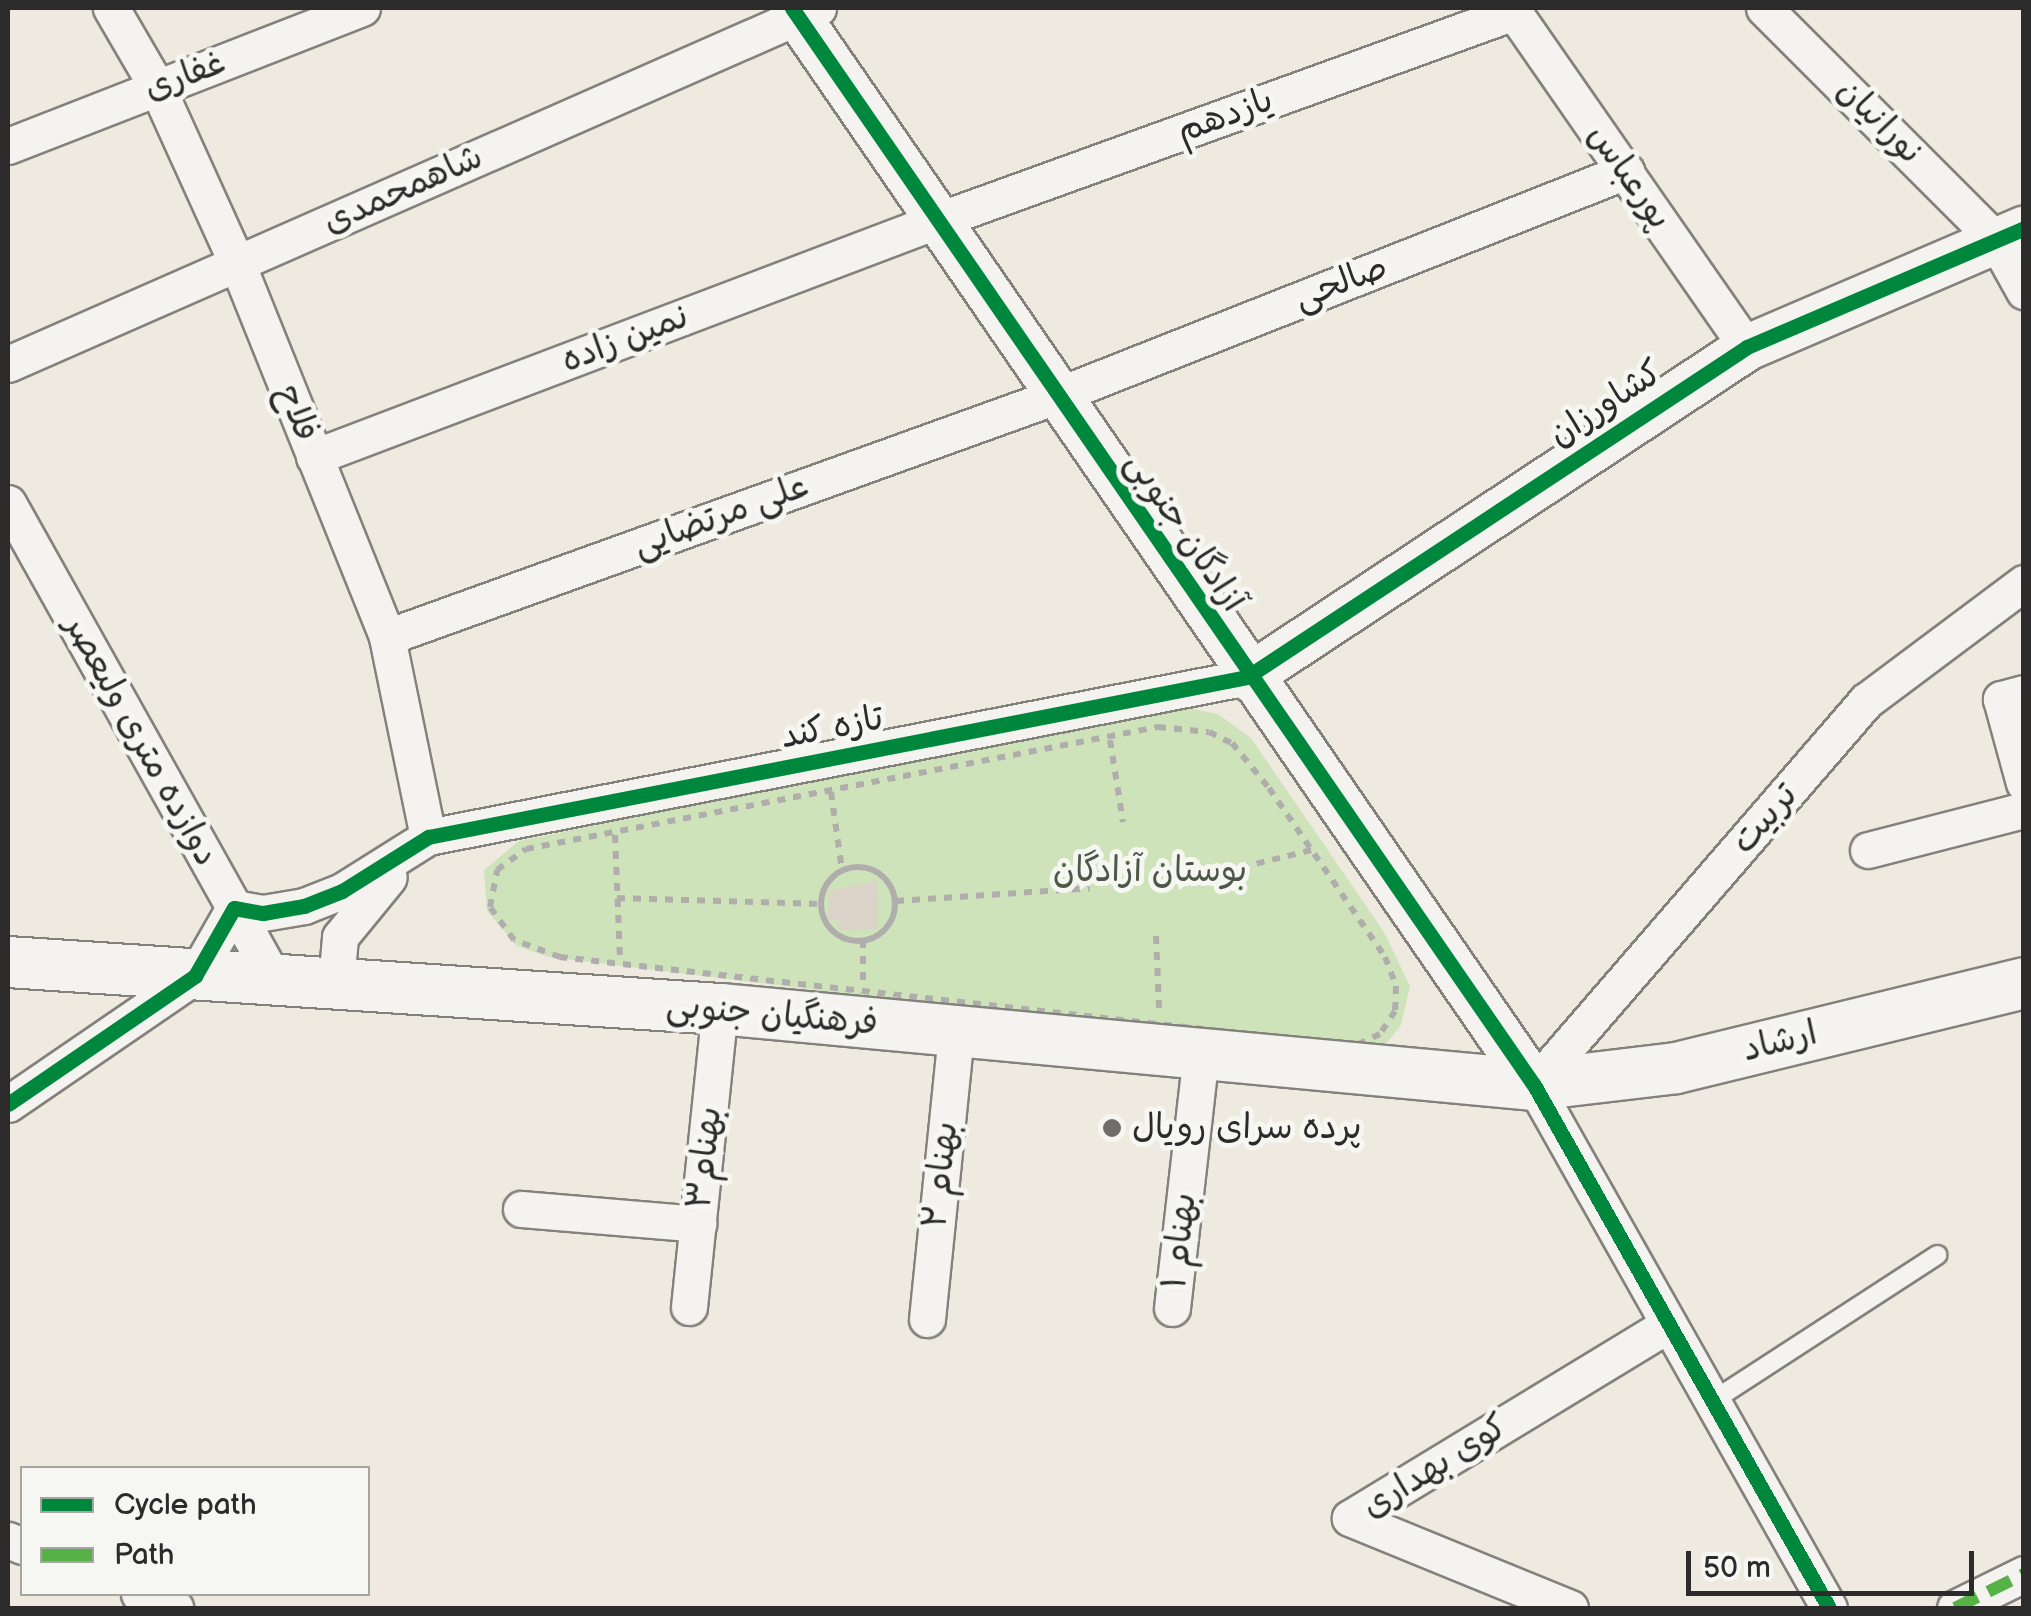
<!DOCTYPE html>
<html>
<head>
<meta charset="utf-8">
<style>
	body { margin:0 }
	#map { position:relative; width:2031px; height:1616px; overflow:hidden; background:#efeae0; font-family:"Balsamiq Sans","Playpen Sans Arabic",sans-serif }
	div>[style] { position:absolute }
	.green>* { inset:0; background:#cfe3ba }
	.building>* { inset:0; background:#dbd3c7 }
	.path>* { height:6px; margin-top:-3px; transform-origin:0; background:repeating-linear-gradient(90deg,#afaeac 0 8px,transparent 0 16px) }
	.path>.ring { margin:-3px; padding:0; box-sizing:content-box; background:none; border:6px solid #afaeac; border-radius:50% }
	.roads { filter:drop-shadow(2px 0 #83817c) drop-shadow(-2px 0 #83817c) drop-shadow(0 2px #83817c) drop-shadow(0 -2px #83817c) }
	.service>* { height:18px; margin:-9px; padding:0 9px; transform-origin:9px; border-radius:9px; background:#f4f3f0 }
	.minor>* { height:35px; margin:-17.5px; padding:0 17.5px; transform-origin:17.5px; border-radius:17.5px; background:#f4f3f0 }
	.tertiary>* { height:45px; margin:-22.5px; padding:0 22.5px; transform-origin:22.5px; border-radius:22.5px; background:#f4f3f0 }
	.secondary>* { height:50px; margin:-25px; padding:0 25px; transform-origin:25px; border-radius:25px; background:#f4f3f0 }
	.quiet>* { height:12px; margin-top:-6px; transform-origin:0; background:repeating-linear-gradient(90deg,#56b246 0 25px,transparent 0 37px) }
	.cycleway>* { height:15px; margin:-7.5px; padding:0 7.5px; transform-origin:7.5px; border-radius:7.5px; background:#00873e }
	.dots>* { width:28px; height:28px; translate:-50% -50%; box-sizing:border-box; border:5px solid #f6f6f2; border-radius:50% }
	span { translate:-50% -50%; white-space:nowrap; text-align:center; line-height:1.15; -webkit-text-stroke:10px #f6f6f2; paint-order:stroke }
	.street-label { font-size:35px; color:#2b2b2b }
	.park-label { font-size:35px; color:#4e5847 }
	.poi-label { font-size:35px; color:#2b2b2b }
	.left { translate:0 -50%; text-align:left }
	.frame { position:absolute; inset:0; border:10px solid #2b2b2b; pointer-events:none }
	.legend { position:absolute; left:20px; top:1466px; width:350px; height:130px; box-sizing:border-box; background:#f6f6f2; border:2px solid #a5a5a2; margin:0; padding:12px 18px; list-style:none; font-size:30px; color:#2b2b2b }
	.legend li { display:flex; align-items:center; gap:20px; height:50px }
	.legend b { width:50px; border:2px solid #a5a5a2 }
	.scale { position:absolute; left:1686px; top:1551px; width:288px; height:45px; box-sizing:border-box; border:5px solid #2b2b2b; border-top:0; padding-left:12px; font-size:30px; line-height:35px; white-space:nowrap; color:#2b2b2b; -webkit-text-stroke:8px #f6f6f2; paint-order:stroke }
</style>
</head>
<body>
<div id="map">
	<div class="green">
		<div style="clip-path:polygon(1178px 706px,1218px 714px,1251px 738px,1384px 932px,1410px 986px,1401px 1025px,1388px 1042px,1337px 1054px,549px 957px,517px 946px,487px 911px,484px 870px,519px 841px)"></div>
	</div>
	<div class="building">
		<div style="clip-path:polygon(877px 881px,878px 929px,839px 930px,840px 920px,828px 920px,829px 891px)"></div>
	</div>
	<div class="path">
		<div style="left:1158px;top:727px;width:51px;rotate:5.6deg"></div>
		<div style="left:1209px;top:732px;width:25px;rotate:26deg"></div>
		<div style="left:1232px;top:743px;width:58px;rotate:50.6deg"></div>
		<div style="left:1269px;top:788px;width:205px;rotate:55.5deg"></div>
		<div style="left:1385px;top:957px;width:31px;rotate:69deg"></div>
		<div style="left:1396px;top:986px;width:25px;rotate:92deg"></div>
		<div style="left:1395px;top:1011px;width:27px;rotate:123deg"></div>
		<div style="left:1380px;top:1034px;width:23px;rotate:155deg"></div>
		<div style="left:1359px;top:1044px;width:76px;rotate:-175.5deg"></div>
		<div style="left:1283px;top:1038px;width:728px;rotate:-173.61deg"></div>
		<div style="left:560px;top:957px;width:49px;rotate:-159.7deg"></div>
		<div style="left:514px;top:940px;width:41px;rotate:-126deg"></div>
		<div style="left:490px;top:907px;width:38px;rotate:-79deg"></div>
		<div style="left:497px;top:870px;width:36px;rotate:-36deg"></div>
		<div style="left:526px;top:849px;width:644px;rotate:-10.93deg"></div>
		<div style="left:1110px;top:740px;width:83px;rotate:81deg"></div>
		<div style="left:831px;top:792px;width:79px;rotate:82deg"></div>
		<div style="left:615px;top:835px;width:127px;rotate:87.7deg"></div>
		<div class="ring" style="left:821px;top:867px;width:68px;height:68px"></div>
		<div style="left:1210px;top:875px;width:105px;rotate:-13.8deg"></div>
		<div style="left:617px;top:898px;width:204px;rotate:1.7deg"></div>
		<div style="left:896px;top:901px;width:194px;rotate:-3.8deg"></div>
		<div style="left:1156px;top:936px;width:72px;rotate:87.6deg"></div>
		<div style="left:863px;top:980px;width:38px;rotate:-90deg"></div>
	</div>
	<div class="roads">
		<div class="service">
			<div style="left:1711px;top:1402px;width:270px;rotate:-33deg"></div>
		</div>
		<div class="minor">
			<div style="left:111px;top:8px;width:91px;rotate:59.8deg"></div>
			<div style="left:157px;top:87px;width:193px;rotate:65.6deg"></div>
			<div style="left:237px;top:263px;width:403px;rotate:68.1deg"></div>
			<div style="left:387px;top:637px;width:204px;rotate:78.4deg"></div>
			<div style="left:1511px;top:8px;width:413px;rotate:55.2deg"></div>
			<div style="left:1764px;top:8px;width:327px;rotate:45deg"></div>
			<div style="left:1995px;top:239px;width:60px;rotate:60.9deg"></div>
			<div style="left:8px;top:146px;width:380px;rotate:-21.3deg"></div>
			<div style="left:8px;top:364px;width:885px;rotate:-23.73deg"></div>
			<div style="left:314px;top:457px;width:665px;rotate:-20.78deg"></div>
			<div style="left:936px;top:221px;width:615px;rotate:-19.88deg"></div>
			<div style="left:8px;top:503px;width:545px;rotate:60.8deg"></div>
			<div style="left:387px;top:637px;width:711px;rotate:-19.81deg"></div>
			<div style="left:1056px;top:396px;width:613px;rotate:-21.54deg"></div>
			<div style="left:2024px;top:693px;width:24px;rotate:165deg"></div>
			<div style="left:2001px;top:699px;width:87px;rotate:74.7deg"></div>
			<div style="left:1868px;top:850px;width:161px;rotate:-14.4deg"></div>
			<div style="left:336px;top:983px;width:46px;rotate:-85deg"></div>
			<div style="left:340px;top:937px;width:77px;rotate:-50.8deg"></div>
			<div style="left:8px;top:1104px;width:227px;rotate:-34.4deg"></div>
			<div style="left:195px;top:976px;width:78px;rotate:-60.2deg"></div>
			<div style="left:234px;top:908px;width:29px;rotate:10deg"></div>
			<div style="left:263px;top:913px;width:42px;rotate:-9.7deg"></div>
			<div style="left:304px;top:906px;width:41px;rotate:-21.5deg"></div>
			<div style="left:342px;top:891px;width:102px;rotate:-32.1deg"></div>
			<div style="left:428px;top:837px;width:834px;rotate:-11.05deg"></div>
			<div style="left:521px;top:1209px;width:178px;rotate:4.8deg"></div>
			<div style="left:689px;top:1307px;width:300px;rotate:-84.1deg"></div>
			<div style="left:1172px;top:1308px;width:256px;rotate:-83.5deg"></div>
			<div style="left:927px;top:1319px;width:288px;rotate:-84.2deg"></div>
			<div style="left:8px;top:1540px;width:15px;rotate:23deg"></div>
			<div style="left:139px;top:1594px;width:39px;rotate:21deg"></div>
			<div style="left:1570px;top:1608px;width:238px;rotate:-157.8deg"></div>
			<div style="left:1350px;top:1518px;width:372px;rotate:-31.3deg"></div>
			<div style="left:1829px;top:1608px;width:600px;rotate:-119.43deg"></div>
			<div style="left:1534px;top:1085px;width:508px;rotate:-49.15deg"></div>
			<div style="left:1866px;top:701px;width:197px;rotate:-36.8deg"></div>
			<div style="left:1955px;top:1608px;width:77px;rotate:-26.2deg"></div>
		</div>
		<div class="tertiary">
			<div style="left:792px;top:8px;width:1308px;rotate:55.44deg"></div>
			<div style="left:1247px;top:677px;width:599px;rotate:-33.42deg"></div>
			<div style="left:1747px;top:347px;width:301px;rotate:-23.2deg"></div>
		</div>
		<div class="secondary">
			<div style="left:8px;top:962px;width:714px;rotate:3.78deg"></div>
			<div style="left:720px;top:1009px;width:818px;rotate:5.33deg"></div>
			<div style="left:1534px;top:1085px;width:143px;rotate:-6.8deg"></div>
			<div style="left:1676px;top:1068px;width:358px;rotate:-13.7deg"></div>
		</div>
	</div>
	<div class="quiet">
		<div style="left:1955px;top:1608px;width:77px;rotate:-26.2deg"></div>
	</div>
	<div class="cycleway">
		<div style="left:792px;top:8px;width:1308px;rotate:55.44deg"></div>
		<div style="left:1534px;top:1085px;width:600px;rotate:60.57deg"></div>
		<div style="left:8px;top:1104px;width:227px;rotate:-34.4deg"></div>
		<div style="left:195px;top:976px;width:78px;rotate:-60.2deg"></div>
		<div style="left:234px;top:908px;width:29px;rotate:10deg"></div>
		<div style="left:263px;top:913px;width:42px;rotate:-9.7deg"></div>
		<div style="left:304px;top:906px;width:41px;rotate:-21.5deg"></div>
		<div style="left:342px;top:891px;width:102px;rotate:-32.1deg"></div>
		<div style="left:428px;top:837px;width:834px;rotate:-11.05deg"></div>
		<div style="left:1247px;top:677px;width:599px;rotate:-33.42deg"></div>
		<div style="left:1747px;top:347px;width:301px;rotate:-23.2deg"></div>
	</div>
	<div class="dots">
		<div style="left:1112px;top:1128px;background:#706e6a"></div>
	</div>
	<div class="street-label">
		<span style="left:185px;top:76px;rotate:-21deg">غفاری</span>
		<span style="left:1225px;top:116px;rotate:-20deg">یازدهم</span>
		<span style="left:1880px;top:122px;rotate:45deg">نورانیان</span>
		<span style="left:1629px;top:177px;rotate:55deg">پورعباس</span>
		<span style="left:403px;top:190px;rotate:-24deg">شاهمحمدی</span>
		<span style="left:1341px;top:283px;rotate:-21deg">صالحی</span>
		<span style="left:625px;top:339px;rotate:-21deg">نمین زاده</span>
		<span style="left:1606px;top:404px;rotate:-33deg">کشاورزان</span>
		<span style="left:297px;top:413px;rotate:68deg">فلاح</span>
		<span style="left:721px;top:516px;rotate:-20deg">علی مرتضایی</span>
		<span style="left:1185px;top:532px;rotate:56deg">آزادگان جنوبی</span>
		<span style="left:832px;top:728px;rotate:-11deg">تازه کند</span>
		<span style="left:141px;top:741px;rotate:61deg">دوازده متری ولیعصر</span>
		<span style="left:1765px;top:819px;rotate:-49deg">تربیت</span>
		<span style="left:772px;top:1015px;rotate:5deg">فرهنگیان جنوبی</span>
		<span style="left:1780px;top:1042px;rotate:-14deg">ارشاد</span>
		<span style="left:705px;top:1158px;rotate:-84deg">بهنام۳</span>
		<span style="left:941px;top:1175px;rotate:-84deg">بهنام ۲</span>
		<span style="left:1180px;top:1241px;rotate:-84deg">بهنام ۱</span>
		<span style="left:1435px;top:1467px;rotate:-32deg">کوی بهداری</span>
	</div>
	<div class="park-label">
		<span style="left:1150px;top:871px">بوستان آزادگان</span>
	</div>
	<div class="poi-label">
		<span class="left" style="left:1132px;top:1128px">پرده سرای رویال</span>
	</div>
	<div class="frame"></div>
	<ul class="legend">
	<li><b style="height:12px;background:#00873e"></b>Cycle path</li>
	<li><b style="height:12px;background:#56b246"></b>Path</li>
	</ul>
	<div class="scale">50 m</div>
</div>
</body>
</html>
